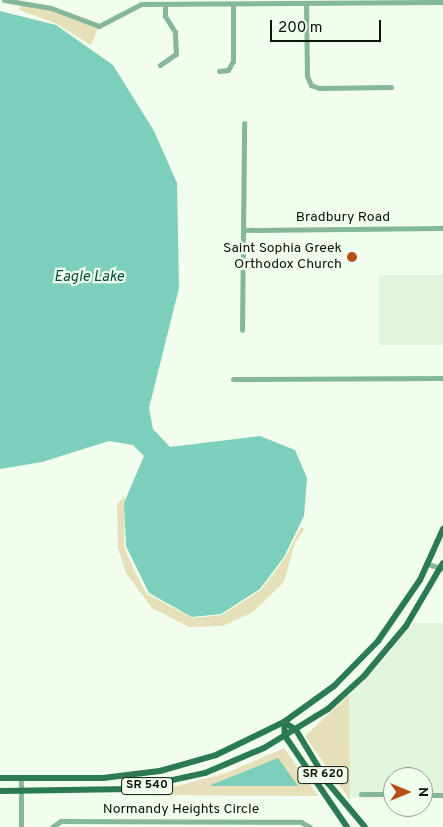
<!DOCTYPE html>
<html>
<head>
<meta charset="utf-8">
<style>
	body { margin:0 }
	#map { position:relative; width:443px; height:827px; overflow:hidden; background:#f1feed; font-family:Overpass,sans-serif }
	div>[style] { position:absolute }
	.built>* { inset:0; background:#e1f4dc; transform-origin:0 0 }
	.green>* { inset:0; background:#e5e0b9 }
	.water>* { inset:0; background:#7ccfbb }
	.building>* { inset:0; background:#ddefae }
	.round { border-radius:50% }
	.minor>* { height:5px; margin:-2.5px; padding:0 2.5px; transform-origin:2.5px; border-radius:2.5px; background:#87b79b }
	.major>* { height:6px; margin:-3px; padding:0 3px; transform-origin:3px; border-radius:3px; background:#2b7a53 }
	.dots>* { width:14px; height:14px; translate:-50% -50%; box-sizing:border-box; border:2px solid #f1feed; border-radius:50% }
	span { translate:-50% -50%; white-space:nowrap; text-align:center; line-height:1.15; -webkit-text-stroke:4.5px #f1feed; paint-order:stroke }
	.shield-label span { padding:1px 4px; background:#f1feed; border:1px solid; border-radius:4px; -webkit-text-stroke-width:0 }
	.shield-label { font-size:12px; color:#0e130d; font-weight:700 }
	.street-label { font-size:14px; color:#0e130d }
	.poi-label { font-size:14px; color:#0e130d }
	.right { translate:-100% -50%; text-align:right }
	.water-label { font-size:15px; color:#014e42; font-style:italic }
	.north { position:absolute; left:383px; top:767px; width:50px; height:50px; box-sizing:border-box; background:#f1feed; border:1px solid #96a093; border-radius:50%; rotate:90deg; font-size:14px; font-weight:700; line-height:20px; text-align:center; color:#0e130d }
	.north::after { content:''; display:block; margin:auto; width:18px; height:22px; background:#b4511a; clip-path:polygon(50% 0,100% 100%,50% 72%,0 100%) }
	.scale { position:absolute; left:270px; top:20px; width:111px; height:22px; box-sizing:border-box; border:2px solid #0e130d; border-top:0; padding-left:6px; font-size:15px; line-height:18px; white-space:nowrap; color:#0e130d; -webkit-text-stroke:4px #f1feed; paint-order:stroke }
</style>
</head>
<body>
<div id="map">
	<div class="built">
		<div style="left:379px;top:275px;width:64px;height:70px"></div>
		<div style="clip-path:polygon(413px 623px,443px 623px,443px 793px,423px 793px,423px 777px,393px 777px,393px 792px,359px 793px,359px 796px,393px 799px,350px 798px,349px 695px,380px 665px)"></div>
	</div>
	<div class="green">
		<div style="clip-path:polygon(21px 4px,50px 10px,98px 28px,91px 45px,57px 24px,19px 10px)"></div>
		<div style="clip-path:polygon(125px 496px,124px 546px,133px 568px,147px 594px,193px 618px,222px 615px,261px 590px,285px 558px,301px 527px,305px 529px,295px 543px,284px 582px,253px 612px,223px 626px,189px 627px,152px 608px,126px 573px,118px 548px,117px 504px)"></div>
		<div style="clip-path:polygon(349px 695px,350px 798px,349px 799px,305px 736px)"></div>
		<div style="clip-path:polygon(284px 748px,318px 796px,149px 795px,139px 791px,177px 786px,226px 773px)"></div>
	</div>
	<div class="water">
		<div style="clip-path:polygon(0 11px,56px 25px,113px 65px,154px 131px,177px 183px,179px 288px,149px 408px,153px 429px,170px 447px,260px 436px,295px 450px,307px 478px,304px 516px,284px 557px,260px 589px,221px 614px,192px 617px,149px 593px,126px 546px,124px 503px,144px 456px,133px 445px,109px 441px,42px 462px,0 469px)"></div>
		<div style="clip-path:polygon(278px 758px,298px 786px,211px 786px,211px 785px)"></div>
	</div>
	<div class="building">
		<div class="round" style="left:346px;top:251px;width:12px;height:12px"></div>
	</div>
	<div class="minor">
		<div style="left:4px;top:0;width:48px;rotate:9.7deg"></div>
		<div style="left:51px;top:8px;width:51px;rotate:20.6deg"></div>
		<div style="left:99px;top:26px;width:47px;rotate:-27.6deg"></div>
		<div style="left:141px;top:4px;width:302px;rotate:-0.4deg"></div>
		<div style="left:306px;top:3px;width:73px;rotate:89.2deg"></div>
		<div style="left:307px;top:76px;width:10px;rotate:66deg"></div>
		<div style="left:311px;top:85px;width:9px;rotate:21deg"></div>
		<div style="left:319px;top:88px;width:72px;rotate:-0.8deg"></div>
		<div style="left:160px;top:65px;width:19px;rotate:-35deg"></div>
		<div style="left:176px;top:54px;width:22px;rotate:-93deg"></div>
		<div style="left:175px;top:32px;width:19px;rotate:-122deg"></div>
		<div style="left:165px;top:16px;width:12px;rotate:-90deg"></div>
		<div style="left:219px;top:71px;width:9px;rotate:-6deg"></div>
		<div style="left:228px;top:70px;width:10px;rotate:-61deg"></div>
		<div style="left:233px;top:61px;width:57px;rotate:-90deg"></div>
		<div style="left:243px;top:230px;width:200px;rotate:-0.6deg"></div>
		<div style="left:242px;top:330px;width:207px;rotate:-89.4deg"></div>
		<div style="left:233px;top:379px;width:210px;rotate:-0.3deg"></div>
		<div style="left:428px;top:564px;width:16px;rotate:18deg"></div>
		<div style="left:361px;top:794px;width:32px"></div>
		<div style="left:423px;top:795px;width:20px"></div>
		<div style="left:21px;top:827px;width:49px;rotate:-90deg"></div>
		<div style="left:52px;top:827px;width:11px;rotate:-34deg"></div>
		<div style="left:61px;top:821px;width:240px;rotate:0.2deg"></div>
		<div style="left:301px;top:822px;width:10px;rotate:29deg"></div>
	</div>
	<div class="major">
		<div style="left:284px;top:722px;width:14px;rotate:34deg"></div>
		<div style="left:296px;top:730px;width:62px;rotate:58.9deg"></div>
		<div style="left:328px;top:783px;width:57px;rotate:49.9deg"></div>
		<div style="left:284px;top:722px;width:14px;rotate:86deg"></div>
		<div style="left:285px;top:736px;width:110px;rotate:55.7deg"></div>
		<div style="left:0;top:778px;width:103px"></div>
		<div style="left:103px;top:778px;width:57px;rotate:-7deg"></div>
		<div style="left:160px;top:771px;width:58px;rotate:-15.9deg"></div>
		<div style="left:216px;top:755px;width:76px;rotate:-25.9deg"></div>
		<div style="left:284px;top:722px;width:62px;rotate:-35.8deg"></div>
		<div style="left:334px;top:686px;width:63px;rotate:-45.6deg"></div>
		<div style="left:378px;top:641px;width:74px;rotate:-55.5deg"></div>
		<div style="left:420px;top:580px;width:56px;rotate:-65.7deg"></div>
		<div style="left:0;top:791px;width:131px;rotate:-0.9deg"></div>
		<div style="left:131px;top:789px;width:76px;rotate:-12.2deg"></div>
		<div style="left:205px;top:773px;width:64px;rotate:-23deg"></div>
		<div style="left:264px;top:748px;width:75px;rotate:-31.4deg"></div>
		<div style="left:328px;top:709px;width:49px;rotate:-42.5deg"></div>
		<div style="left:364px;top:676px;width:65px;rotate:-50deg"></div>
		<div style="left:406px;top:626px;width:73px;rotate:-59.6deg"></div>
	</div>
	<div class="dots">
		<div style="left:352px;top:257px;background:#b4511a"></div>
	</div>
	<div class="shield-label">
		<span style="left:323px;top:775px">SR 620</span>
		<span style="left:147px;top:786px">SR 540</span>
	</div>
	<div class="street-label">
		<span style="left:343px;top:218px">Bradbury Road</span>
		<span style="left:181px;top:810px">Normandy Heights Circle</span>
	</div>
	<div class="poi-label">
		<span class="right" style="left:342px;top:257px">Saint Sophia Greek<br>Orthodox Church</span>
	</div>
	<div class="water-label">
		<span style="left:89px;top:278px">Eagle Lake</span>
	</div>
	<div class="north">N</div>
	<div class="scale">200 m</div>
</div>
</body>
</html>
